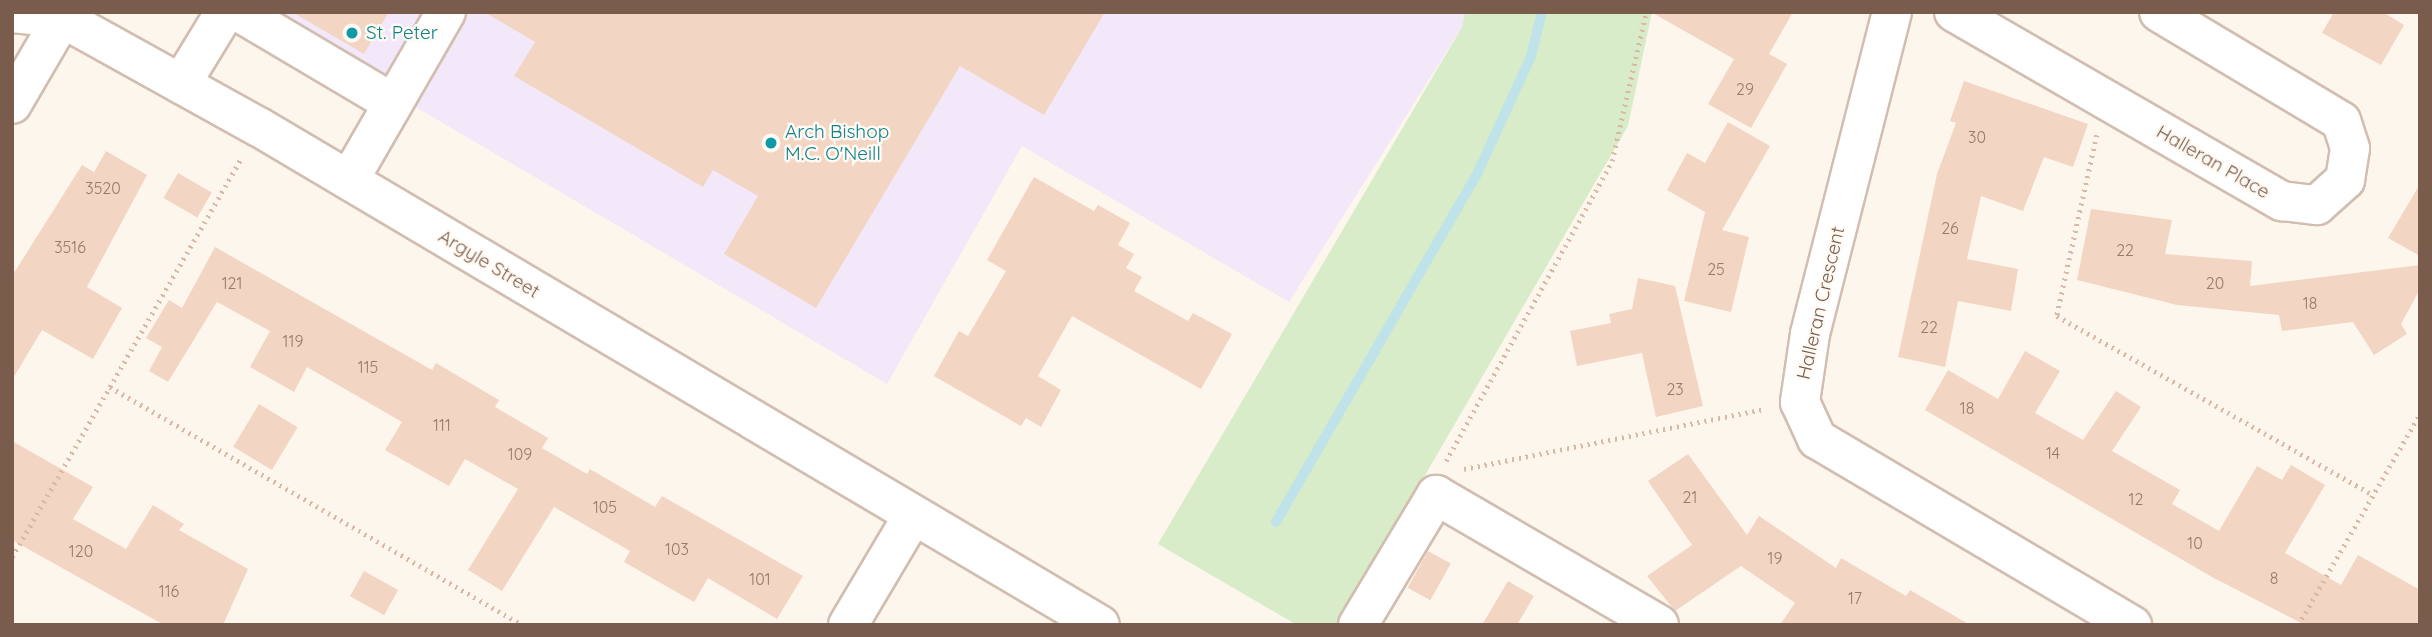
<!DOCTYPE html>
<html>
<head>
<meta charset="utf-8">
<style>
	body { margin:0 }
	#map { position:relative; width:2432px; height:637px; overflow:hidden; background:#fdf6ec; font-family:Quicksand,sans-serif }
	div>[style] { position:absolute }
	.education>* { inset:0; background:#f3e8fa }
	.green>* { inset:0; background:#d8ecc9 }
	.stream>* { height:10px; margin:-5px; padding:0 5px; transform-origin:5px; border-radius:5px; background:#bfe3e8 }
	.building>* { inset:0; background:#f3d5c3; transform-origin:0 0 }
	.path>* { height:4.5px; margin-top:-2.25px; transform-origin:0; background:repeating-linear-gradient(90deg,#d9b8a5 0 2px,transparent 0 7px) }
	.roads { filter:drop-shadow(2px 0 #d1beb0) drop-shadow(-2px 0 #d1beb0) drop-shadow(0 2px #d1beb0) drop-shadow(0 -2px #d1beb0) }
	.minor>* { height:38px; margin:-19px; padding:0 19px; transform-origin:19px; border-radius:19px; background:#fff }
	.dots>* { width:19px; height:19px; translate:-50% -50%; box-sizing:border-box; border:4px solid #fffaf3; border-radius:50% }
	span { translate:-50% -50%; white-space:nowrap; text-align:center; line-height:1.15; -webkit-text-stroke:5px #fffaf3; paint-order:stroke }
	.number-label { font-size:16px; color:#987a6a }
	.number-label span { -webkit-text-stroke-width:0 }
	.culture-label { font-size:19px; color:#0d838f }
	.left { translate:0 -50%; text-align:left }
	.street-label { font-size:19px; color:#7a5c4d }
	.frame { position:absolute; inset:0; border:14px solid #7a5c4d; pointer-events:none }
</style>
</head>
<body>
<div id="map">
	<div class="education">
		<div style="clip-path:polygon(254px 12px,1465px 12px,1462px 27px,1289px 302px,1022px 146px,887px 384px)"></div>
	</div>
	<div class="green">
		<div style="clip-path:polygon(1465px 12px,1652px 12px,1628px 126px,1338px 625px,1297px 625px,1158px 544px,1462px 27px)"></div>
	</div>
	<div class="stream">
		<div style="left:1276px;top:522px;width:404px;rotate:-60deg"></div>
		<div style="left:1478px;top:172px;width:128px;rotate:-65.4deg"></div>
		<div style="left:1531px;top:56px;width:45px;rotate:-76deg"></div>
	</div>
	<div class="building">
		<div style="clip-path:polygon(292px 12px,389px 12px,364px 54px)"></div>
		<div style="clip-path:polygon(484px 12px,1105px 12px,1044px 115px,960px 66px,816px 308px,724px 254px,758px 196px,713px 170px,703px 187px,514px 76px,535px 42px)"></div>
		<div style="clip-path:polygon(1651px 12px,1793px 12px,1769px 54px,1787px 64px,1751px 128px,1708px 104px,1734px 59px)"></div>
		<div style="clip-path:polygon(2334px 12px,2383px 12px,2404px 25px,2381px 65px,2322px 33px)"></div>
		<div style="clip-path:polygon(1964px 81px,2088px 124px,2073px 167px,2044px 157px,2023px 211px,1981px 196px,1967px 259px,2018px 269px,2011px 311px,1958px 301px,1945px 367px,1898px 357px,1937px 174px,1956px 123px,1950px 121px)"></div>
		<div style="clip-path:polygon(1728px 122px,1770px 146px,1722px 230px,1749px 237px,1731px 312px,1684px 301px,1705px 212px,1667px 190px,1687px 153px,1705px 163px)"></div>
		<div style="clip-path:polygon(106px 151px,147px 175px,87px 287px,122px 308px,93px 359px,42px 330px,12px 380px,12px 276px,82px 165px,94px 172px)"></div>
		<div style="left:178px;top:173px;width:39px;height:29px;rotate:30deg"></div>
		<div style="clip-path:polygon(1034px 177px,1094px 211px,1098px 205px,1130px 223px,1118px 245px,1134px 254px,1126px 268px,1142px 277px,1134px 291px,1188px 321px,1193px 313px,1232px 334px,1201px 389px,1072px 316px,1038px 376px,1061px 390px,1041px 427px,1026px 418px,1021px 426px,934px 376px,959px 331px,968px 336px,1006px 271px,987px 260px)"></div>
		<div style="clip-path:polygon(2420px 184px,2420px 256px,2388px 238px)"></div>
		<div style="clip-path:polygon(2091px 209px,2172px 220px,2165px 254px,2252px 261px,2250px 286px,2420px 265px,2420px 289px,2401px 324px,2407px 334px,2374px 355px,2353px 322px,2282px 331px,2279px 315px,2177px 305px,2077px 280px)"></div>
		<div style="clip-path:polygon(215px 247px,432px 370px,436px 363px,499px 400px,495px 407px,548px 438px,542px 448px,587px 474px,590px 469px,655px 507px,662px 496px,803px 576px,777px 619px,708px 578px,694px 602px,624px 562px,630px 551px,554px 507px,502px 591px,468px 570px,518px 489px,465px 459px,449px 486px,385px 450px,402px 422px,307px 367px,294px 392px,250px 367px,270px 331px,217px 302px,168px 382px,149px 371px,162px 347px,146px 338px,169px 300px,182px 308px)"></div>
		<div style="clip-path:polygon(1638px 278px,1675px 286px,1703px 406px,1656px 417px,1642px 353px,1577px 366px,1570px 331px,1611px 323px,1609px 314px,1632px 309px)"></div>
		<div style="clip-path:polygon(2025px 351px,2060px 371px,2035px 413px,2083px 440px,2116px 391px,2141px 407px,2112px 451px,2180px 490px,2172px 504px,2219px 531px,2257px 466px,2282px 480px,2291px 465px,2325px 485px,2285px 553px,2341px 585px,2358px 555px,2420px 590px,2420px 625px,2305px 625px,2212px 577px,1925px 410px,1948px 370px,1998px 399px)"></div>
		<div style="left:259px;top:404px;width:45px;height:50px;rotate:31deg"></div>
		<div style="clip-path:polygon(12px 441px,93px 487px,73px 519px,126px 549px,153px 505px,184px 524px,179px 530px,248px 569px,223px 625px,164px 625px,12px 540px)"></div>
		<div style="clip-path:polygon(1688px 454px,1747px 535px,1759px 516px,1836px 568px,1841px 558px,1906px 596px,1910px 590px,1970px 625px,1780px 625px,1795px 603px,1741px 566px,1675px 611px,1647px 576px,1692px 545px,1648px 481px)"></div>
		<div style="left:1428px;top:551px;width:26px;height:42px;rotate:29deg"></div>
		<div style="left:364px;top:571px;width:39px;height:29px;rotate:29deg"></div>
		<div style="clip-path:polygon(1508px 581px,1534px 596px,1517px 625px,1482px 625px)"></div>
	</div>
	<div class="path">
		<div style="left:2097px;top:135px;width:185px;rotate:102.5deg"></div>
		<div style="left:2057px;top:316px;width:363px;rotate:29.5deg"></div>
		<div style="left:110px;top:387px;width:477px;rotate:30deg"></div>
		<div style="left:1446px;top:461px;width:343px;rotate:-61deg"></div>
		<div style="left:1612px;top:161px;width:153px;rotate:-77.1deg"></div>
		<div style="left:1464px;top:469px;width:307px;rotate:-11.3deg"></div>
		<div style="left:12px;top:557px;width:460px;rotate:-60.1deg"></div>
		<div style="left:2298px;top:625px;width:244px;rotate:-60deg"></div>
	</div>
	<div class="roads">
		<div class="minor">
			<div style="left:239px;top:12px;width:179px;rotate:30.6deg"></div>
			<div style="left:1892px;top:12px;width:332px;rotate:104.3deg"></div>
			<div style="left:1810px;top:334px;width:69px;rotate:98.4deg"></div>
			<div style="left:1800px;top:402px;width:41px;rotate:65.3deg"></div>
			<div style="left:1817px;top:439px;width:366px;rotate:30.6deg"></div>
			<div style="left:1954px;top:12px;width:379px;rotate:30deg"></div>
			<div style="left:2282px;top:201px;width:35px;rotate:7deg"></div>
			<div style="left:2317px;top:205px;width:38px;rotate:-42deg"></div>
			<div style="left:2345px;top:180px;width:32px;rotate:-81deg"></div>
			<div style="left:2350px;top:148px;width:28px;rotate:-108deg"></div>
			<div style="left:2341px;top:121px;width:212px;rotate:-149.1deg"></div>
			<div style="left:12px;top:13px;width:50px;rotate:5.7deg"></div>
			<div style="left:62px;top:18px;width:225px;rotate:29deg"></div>
			<div style="left:259px;top:127px;width:977px;rotate:30.63deg"></div>
			<div style="left:181px;top:84px;width:84px;rotate:-58.6deg"></div>
			<div style="left:12px;top:104px;width:99px;rotate:-59.8deg"></div>
			<div style="left:349px;top:180px;width:194px;rotate:-60deg"></div>
			<div style="left:848px;top:625px;width:126px;rotate:-59.3deg"></div>
			<div style="left:1358px;top:625px;width:152px;rotate:-59deg"></div>
			<div style="left:1436px;top:495px;width:258px;rotate:30.2deg"></div>
		</div>
	</div>
	<div class="dots">
		<div style="left:352px;top:33px;background:#0f9aa8"></div>
		<div style="left:771px;top:143px;background:#0f9aa8"></div>
	</div>
	<div class="number-label">
		<span style="left:1745px;top:89px">29</span>
		<span style="left:1977px;top:137px">30</span>
		<span style="left:103px;top:188px">3520</span>
		<span style="left:1950px;top:228px">26</span>
		<span style="left:70px;top:247px">3516</span>
		<span style="left:2125px;top:250px">22</span>
		<span style="left:1716px;top:269px">25</span>
		<span style="left:232px;top:283px">121</span>
		<span style="left:2215px;top:283px">20</span>
		<span style="left:2310px;top:303px">18</span>
		<span style="left:1929px;top:327px">22</span>
		<span style="left:293px;top:341px">119</span>
		<span style="left:368px;top:367px">115</span>
		<span style="left:1675px;top:389px">23</span>
		<span style="left:1967px;top:408px">18</span>
		<span style="left:442px;top:425px">111</span>
		<span style="left:2053px;top:453px">14</span>
		<span style="left:520px;top:454px">109</span>
		<span style="left:1690px;top:497px">21</span>
		<span style="left:2136px;top:499px">12</span>
		<span style="left:605px;top:507px">105</span>
		<span style="left:2195px;top:543px">10</span>
		<span style="left:677px;top:549px">103</span>
		<span style="left:81px;top:551px">120</span>
		<span style="left:1775px;top:558px">19</span>
		<span style="left:2274px;top:578px">8</span>
		<span style="left:760px;top:579px">101</span>
		<span style="left:169px;top:591px">116</span>
		<span style="left:1855px;top:598px">17</span>
	</div>
	<div class="culture-label">
		<span class="left" style="left:366px;top:33px">St. Peter</span>
		<span class="left" style="left:785px;top:143px">Arch Bishop<br>M.C. O'Neill</span>
	</div>
	<div class="street-label">
		<span style="left:2213px;top:162px;rotate:30deg">Halleran Place</span>
		<span style="left:489px;top:264px;rotate:31deg">Argyle Street</span>
		<span style="left:1821px;top:303px;rotate:-77deg">Halleran Crescent</span>
	</div>
	<div class="frame"></div>
</div>
</body>
</html>
